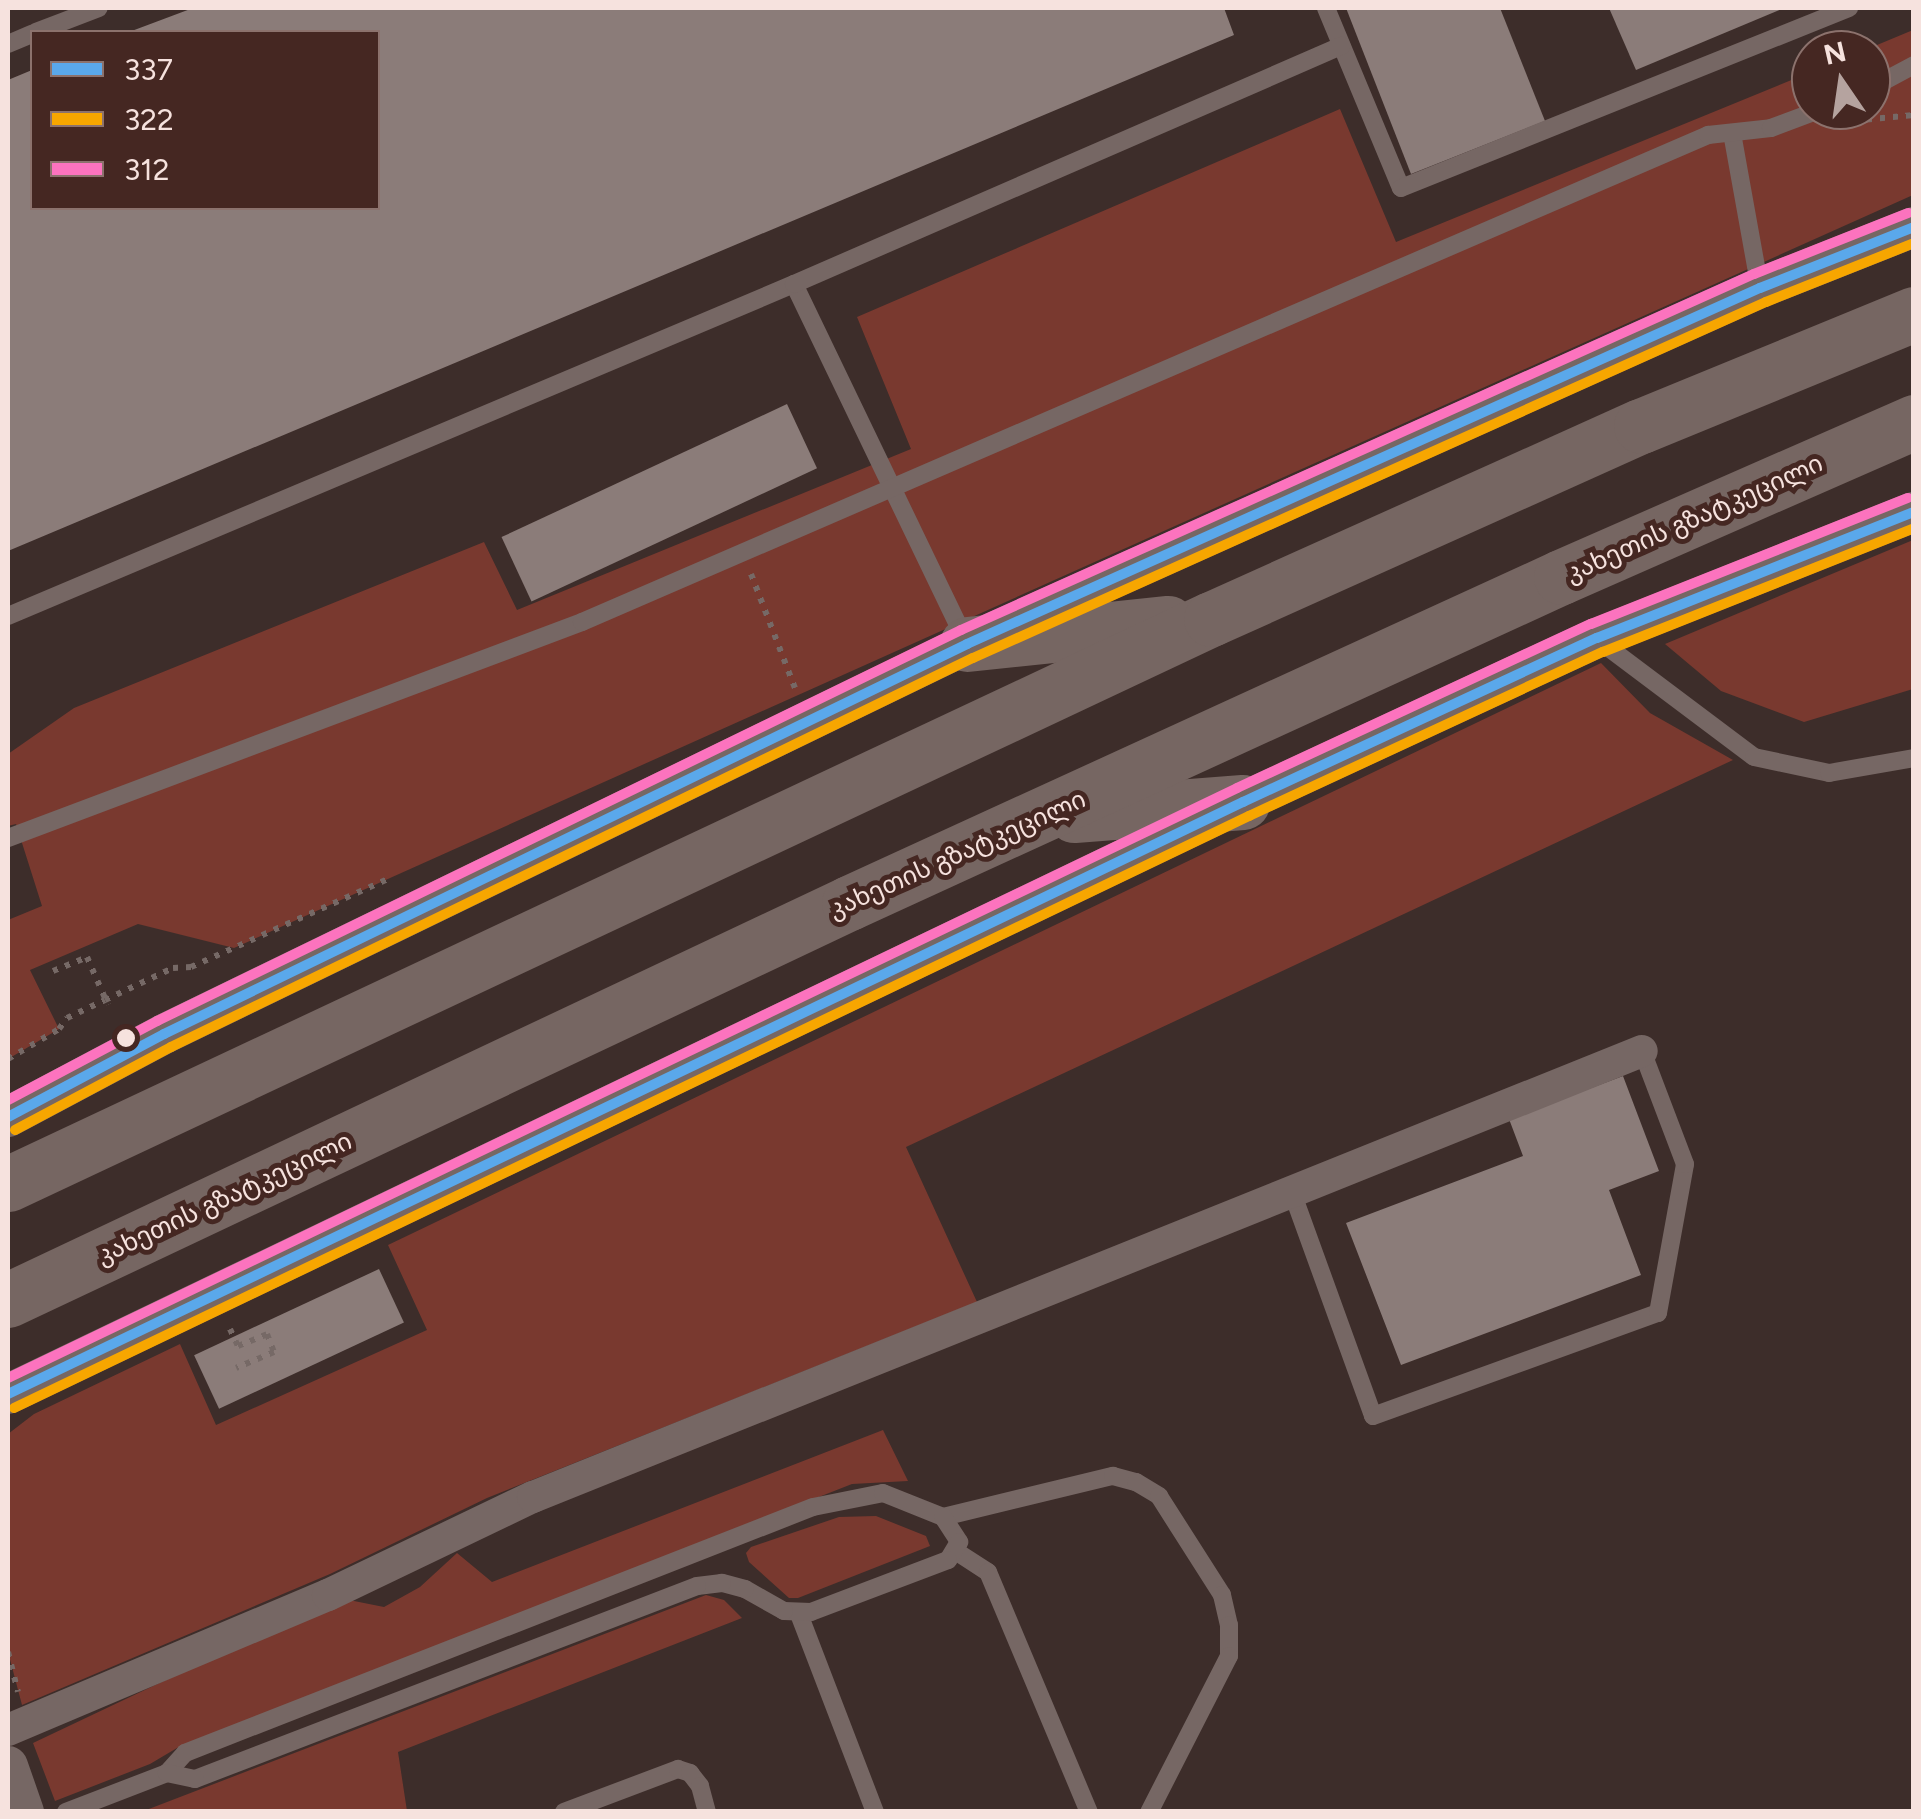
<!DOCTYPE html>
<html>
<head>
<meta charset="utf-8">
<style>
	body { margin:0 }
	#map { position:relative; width:1921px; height:1819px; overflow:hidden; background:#3d2d2a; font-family:Figtree,"Noto Sans Georgian",sans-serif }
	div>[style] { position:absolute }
	.green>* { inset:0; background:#79392f }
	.building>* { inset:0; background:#8b7c79; transform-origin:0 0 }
	.path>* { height:6px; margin-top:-3px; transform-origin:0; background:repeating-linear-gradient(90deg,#766966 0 5px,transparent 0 13px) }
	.service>* { height:18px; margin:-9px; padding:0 9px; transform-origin:9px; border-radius:9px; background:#766764 }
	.minor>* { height:32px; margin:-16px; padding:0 16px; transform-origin:16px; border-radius:16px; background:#766764 }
	.tertiary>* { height:40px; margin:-20px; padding:0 20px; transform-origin:20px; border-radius:20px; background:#766764 }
	.trunk>* { height:55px; margin:-27.5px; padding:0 27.5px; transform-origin:27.5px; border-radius:27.5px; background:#766662 }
	.bus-1>* { height:10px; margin:-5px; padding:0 5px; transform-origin:5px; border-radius:5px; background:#5aa8eb }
	.bus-2>* { height:10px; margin:-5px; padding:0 5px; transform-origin:5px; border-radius:5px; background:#f7a600 }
	.bus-3>* { height:10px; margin:-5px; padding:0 5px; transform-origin:5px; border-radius:5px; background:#fc73be }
	.dots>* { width:28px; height:28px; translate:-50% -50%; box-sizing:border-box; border:5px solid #452722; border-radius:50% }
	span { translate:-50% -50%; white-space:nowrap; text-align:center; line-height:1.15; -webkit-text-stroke:10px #452722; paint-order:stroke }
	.street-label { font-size:25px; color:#f6e2de }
	.frame { position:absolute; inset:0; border:10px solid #f6e2de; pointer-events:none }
	.legend { position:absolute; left:30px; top:30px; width:350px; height:180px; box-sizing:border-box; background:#452722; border:2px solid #8c726d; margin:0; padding:12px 18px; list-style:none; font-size:30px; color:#f6e2de }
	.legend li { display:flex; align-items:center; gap:20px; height:50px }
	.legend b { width:50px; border:2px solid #8c726d }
	.north { position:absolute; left:1791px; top:30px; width:100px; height:100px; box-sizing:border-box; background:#452722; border:2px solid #8c726d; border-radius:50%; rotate:347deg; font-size:28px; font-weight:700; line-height:40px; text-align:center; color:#f6e2de }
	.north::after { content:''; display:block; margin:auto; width:35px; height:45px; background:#b5a39f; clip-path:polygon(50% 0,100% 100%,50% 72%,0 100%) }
</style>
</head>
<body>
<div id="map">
	<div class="green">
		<div style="clip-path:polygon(1913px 30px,1913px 195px,234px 948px,138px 924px,30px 970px,59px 1029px,8px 1059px,8px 920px,42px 906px,16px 824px,8px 826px,8px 754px,74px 708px,484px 542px,517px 610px,911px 449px,857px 317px,1340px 109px,1396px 242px,1811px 72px,1811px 110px,1871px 110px,1871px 50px,1865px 50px)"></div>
		<div style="clip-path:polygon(1913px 540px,1913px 689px,1804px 722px,1721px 691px,1665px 644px)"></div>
		<div style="clip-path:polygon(1601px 663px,1650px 713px,1733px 760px,906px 1147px,977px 1302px,487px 1498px,330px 1574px,22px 1705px,8px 1652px,8px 1434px,34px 1414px,180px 1344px,216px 1425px,427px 1330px,388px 1245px)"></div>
		<div style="clip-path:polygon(883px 1430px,908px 1481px,852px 1484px,177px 1748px,150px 1764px,55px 1801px,33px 1743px,339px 1598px,384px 1607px,420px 1587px,457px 1553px,492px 1582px)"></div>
		<div style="clip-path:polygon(876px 1516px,926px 1536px,930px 1546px,798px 1598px,789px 1598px,749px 1562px,746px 1553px,751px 1547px,839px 1517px)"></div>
		<div style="clip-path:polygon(706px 1595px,724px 1600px,742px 1618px,398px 1752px,407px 1811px,141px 1812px)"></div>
	</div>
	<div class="building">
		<div style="clip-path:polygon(193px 8px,1224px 8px,1234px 35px,8px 551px,8px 80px,32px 70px,32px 208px,378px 208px,378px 32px,129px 32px)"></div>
		<div style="clip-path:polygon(1346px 8px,1500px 8px,1545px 121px,1411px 174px)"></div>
		<div style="clip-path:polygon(1609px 8px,1784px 8px,1636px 70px)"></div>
		<div style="left:787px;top:404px;width:71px;height:315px;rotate:65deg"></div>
		<div style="clip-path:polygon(1623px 1076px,1659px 1171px,1609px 1190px,1641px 1275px,1401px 1365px,1346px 1223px,1523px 1156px,1509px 1119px)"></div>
		<div style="left:379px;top:1269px;width:59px;height:204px;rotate:65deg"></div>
	</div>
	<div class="path">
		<div style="left:1841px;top:122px;width:73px;rotate:-5.5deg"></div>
		<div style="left:751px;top:574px;width:122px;rotate:68.9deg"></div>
		<div style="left:53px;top:971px;width:37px;rotate:-22deg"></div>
		<div style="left:87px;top:957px;width:52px;rotate:66.4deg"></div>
		<div style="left:8px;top:1059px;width:59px;rotate:-30.5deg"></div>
		<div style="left:59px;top:1029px;width:14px;rotate:-54deg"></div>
		<div style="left:67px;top:1018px;width:42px;rotate:-25.3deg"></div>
		<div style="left:105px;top:1000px;width:75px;rotate:-25.2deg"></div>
		<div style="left:173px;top:968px;width:18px;rotate:-3deg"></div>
		<div style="left:191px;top:967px;width:220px;rotate:-24.1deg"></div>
		<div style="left:230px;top:1329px;width:19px;rotate:65deg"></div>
		<div style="left:238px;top:1346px;width:31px;rotate:-22deg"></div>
		<div style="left:267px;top:1334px;width:19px;rotate:69deg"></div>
		<div style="left:274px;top:1352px;width:41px;rotate:157.2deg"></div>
		<div style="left:8px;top:1652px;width:41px;rotate:76deg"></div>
	</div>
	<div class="service">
		<div style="left:1326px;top:8px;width:195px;rotate:67.4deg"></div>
		<div style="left:1401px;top:188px;width:483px;rotate:-21.9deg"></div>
		<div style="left:36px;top:32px;width:67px;rotate:-20.9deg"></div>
		<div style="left:8px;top:44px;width:26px;rotate:-23deg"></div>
		<div style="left:1871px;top:88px;width:49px;rotate:-28.1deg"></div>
		<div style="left:1732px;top:133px;width:158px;rotate:79.8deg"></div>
		<div style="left:794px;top:284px;width:394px;rotate:64.3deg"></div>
		<div style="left:8px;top:616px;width:853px;rotate:-22.9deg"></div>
		<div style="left:794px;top:284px;width:597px;rotate:-23.51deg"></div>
		<div style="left:1597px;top:639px;width:196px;rotate:36.9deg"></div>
		<div style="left:1754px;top:757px;width:77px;rotate:12deg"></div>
		<div style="left:1829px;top:773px;width:86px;rotate:-10deg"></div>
		<div style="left:8px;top:838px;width:613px;rotate:-20.62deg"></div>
		<div style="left:582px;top:622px;width:1227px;rotate:-23.39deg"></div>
		<div style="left:1708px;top:135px;width:63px;rotate:-6.3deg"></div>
		<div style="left:1771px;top:128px;width:51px;rotate:-20.6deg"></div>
		<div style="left:1292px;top:1192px;width:238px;rotate:70.1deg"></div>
		<div style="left:1373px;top:1416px;width:303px;rotate:-19.9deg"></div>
		<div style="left:1658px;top:1313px;width:151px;rotate:-79.7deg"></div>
		<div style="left:1685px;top:1164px;width:121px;rotate:-110.8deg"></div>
		<div style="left:943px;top:1517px;width:175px;rotate:-13.6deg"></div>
		<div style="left:1113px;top:1476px;width:24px;rotate:15deg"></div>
		<div style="left:1136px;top:1482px;width:27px;rotate:31deg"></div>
		<div style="left:1159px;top:1496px;width:117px;rotate:57.5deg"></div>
		<div style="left:1222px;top:1595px;width:31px;rotate:77deg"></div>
		<div style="left:1229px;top:1625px;width:31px;rotate:90deg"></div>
		<div style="left:1229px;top:1656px;width:175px;rotate:117.1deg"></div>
		<div style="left:957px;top:1552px;width:37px;rotate:33deg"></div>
		<div style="left:988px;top:1572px;width:260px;rotate:67.2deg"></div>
		<div style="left:799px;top:1614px;width:212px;rotate:69deg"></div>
		<div style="left:66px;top:1812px;width:108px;rotate:-21.1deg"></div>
		<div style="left:167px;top:1773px;width:27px;rotate:-48deg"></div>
		<div style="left:185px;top:1753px;width:674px;rotate:-21.39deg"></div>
		<div style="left:813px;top:1507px;width:71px;rotate:-11.3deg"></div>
		<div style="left:883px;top:1493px;width:65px;rotate:21.8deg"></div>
		<div style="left:943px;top:1517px;width:30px;rotate:57deg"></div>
		<div style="left:959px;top:1542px;width:21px;rotate:121deg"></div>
		<div style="left:948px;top:1560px;width:147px;rotate:159.2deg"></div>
		<div style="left:811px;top:1612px;width:27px;rotate:-178deg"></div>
		<div style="left:784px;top:1611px;width:45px;rotate:-150.6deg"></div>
		<div style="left:745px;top:1589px;width:24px;rotate:-165deg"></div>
		<div style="left:722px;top:1583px;width:25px;rotate:173deg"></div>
		<div style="left:697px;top:1586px;width:538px;rotate:158.97deg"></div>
		<div style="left:195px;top:1779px;width:29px;rotate:-168deg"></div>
		<div style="left:564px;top:1812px;width:122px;rotate:-20.7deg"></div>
		<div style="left:678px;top:1769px;width:13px;rotate:18deg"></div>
		<div style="left:690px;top:1773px;width:16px;rotate:52deg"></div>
		<div style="left:700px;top:1786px;width:27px;rotate:75deg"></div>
	</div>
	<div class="minor">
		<div style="left:8px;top:1730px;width:347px;rotate:-22.9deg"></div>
		<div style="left:328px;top:1595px;width:227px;rotate:-25.6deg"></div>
		<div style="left:533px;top:1497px;width:1195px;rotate:-21.91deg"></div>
	</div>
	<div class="tertiary">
		<div style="left:8px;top:1117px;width:177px;rotate:-28deg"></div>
		<div style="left:164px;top:1034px;width:893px;rotate:-25.9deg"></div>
		<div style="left:967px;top:644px;width:869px;rotate:-24.18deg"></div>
		<div style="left:1760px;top:288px;width:166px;rotate:-21.6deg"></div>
		<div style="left:8px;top:1394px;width:1370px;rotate:-25.61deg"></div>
		<div style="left:1243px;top:802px;width:390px;rotate:-24.9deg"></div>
		<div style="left:1597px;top:638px;width:341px;rotate:-21.7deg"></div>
		<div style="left:8px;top:1766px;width:49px;rotate:70.8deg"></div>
	</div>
	<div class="trunk">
		<div style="left:967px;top:644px;width:202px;rotate:-6deg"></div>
		<div style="left:1074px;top:815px;width:169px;rotate:-4.4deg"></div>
		<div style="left:8px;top:1184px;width:1329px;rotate:-25.16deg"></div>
		<div style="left:1211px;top:619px;width:471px;rotate:-24.2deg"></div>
		<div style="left:1641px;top:426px;width:295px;rotate:-22.3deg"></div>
		<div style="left:8px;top:1300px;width:930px;rotate:-25.27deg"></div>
		<div style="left:849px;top:903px;width:783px;rotate:-24.6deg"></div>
		<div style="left:1561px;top:577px;width:386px;rotate:-23.7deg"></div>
	</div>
	<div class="bus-1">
		<div style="left:8px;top:1117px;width:177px;rotate:-28deg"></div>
		<div style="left:164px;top:1034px;width:893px;rotate:-25.9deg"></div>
		<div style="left:967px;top:644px;width:869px;rotate:-24.18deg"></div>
		<div style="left:1760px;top:288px;width:166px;rotate:-21.6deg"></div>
		<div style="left:8px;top:1394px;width:1370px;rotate:-25.61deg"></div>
		<div style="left:1243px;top:802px;width:390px;rotate:-24.9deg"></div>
		<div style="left:1597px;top:638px;width:341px;rotate:-21.7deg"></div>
	</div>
	<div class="bus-2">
		<div style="left:15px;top:1130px;width:177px;rotate:-28deg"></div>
		<div style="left:171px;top:1047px;width:891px;rotate:-25.88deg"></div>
		<div style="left:973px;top:658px;width:869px;rotate:-24.18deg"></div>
		<div style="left:1766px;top:302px;width:159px;rotate:-21.7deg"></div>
		<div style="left:14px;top:1408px;width:1370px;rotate:-25.61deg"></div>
		<div style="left:1249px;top:816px;width:390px;rotate:-24.9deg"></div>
		<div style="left:1603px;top:652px;width:335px;rotate:-21.7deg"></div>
	</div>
	<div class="bus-3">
		<div style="left:8px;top:1100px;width:169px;rotate:-27.9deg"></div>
		<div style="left:157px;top:1021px;width:894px;rotate:-25.93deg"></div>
		<div style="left:961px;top:630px;width:869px;rotate:-24.18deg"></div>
		<div style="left:1754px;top:274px;width:166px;rotate:-21.6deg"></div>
		<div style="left:8px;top:1378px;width:1363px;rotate:-25.64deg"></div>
		<div style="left:1237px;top:788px;width:390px;rotate:-24.9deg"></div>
		<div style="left:1591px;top:624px;width:341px;rotate:-21.7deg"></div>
	</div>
	<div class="dots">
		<div style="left:126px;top:1038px;background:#f6e2de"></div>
	</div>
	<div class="street-label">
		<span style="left:1694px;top:518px;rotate:-24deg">კახეთის გზატკეცილი</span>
		<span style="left:957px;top:854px;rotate:-24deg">კახეთის გზატკეცილი</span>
		<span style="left:224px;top:1198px;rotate:-25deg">კახეთის გზატკეცილი</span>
	</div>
	<div class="frame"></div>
	<ul class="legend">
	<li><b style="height:12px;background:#5aa8eb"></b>337</li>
	<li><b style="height:12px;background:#f7a600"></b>322</li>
	<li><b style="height:12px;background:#fc73be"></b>312</li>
	</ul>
	<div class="north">N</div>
</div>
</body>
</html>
